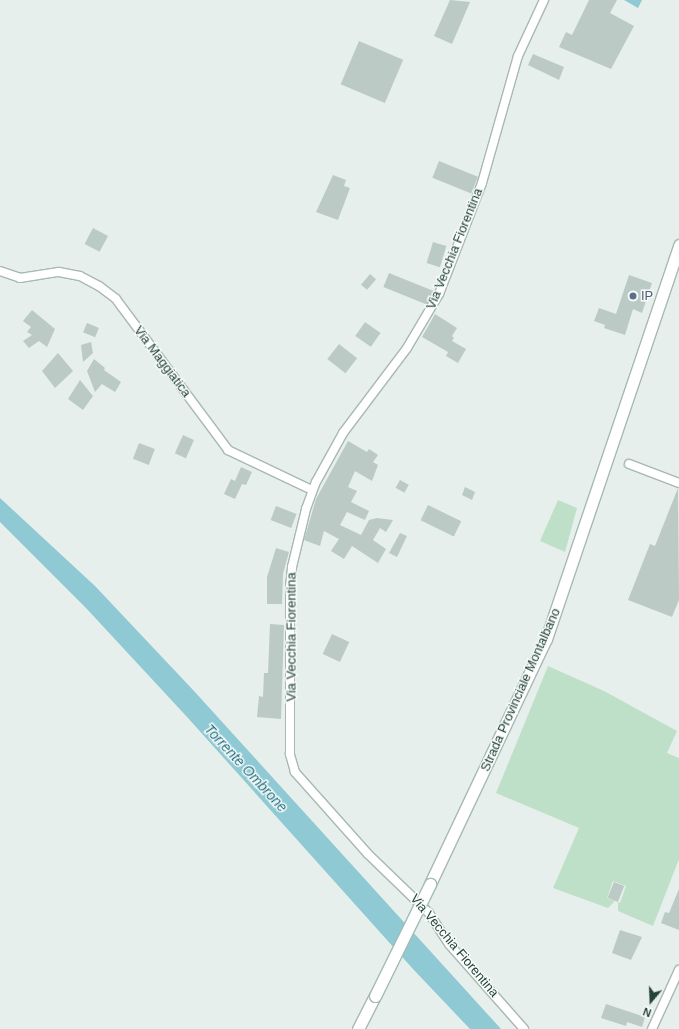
<!DOCTYPE html>
<html>
<head>
<meta charset="utf-8">
<style>
	body { margin:0 }
	#map { position:relative; width:679px; height:1029px; overflow:hidden; background:#e6efeb; font-family:Arial,sans-serif }
	div>[style] { position:absolute }
	.green>* { inset:0; background:#bfe0c8 }
	.water>* { inset:0; background:#8ec9d4 }
	.building>* { inset:0; background:#bbcac4; transform-origin:0 0 }
	.roads { filter:drop-shadow(1px 0 #a8b8b2) drop-shadow(-1px 0 #a8b8b2) drop-shadow(0 1px #a8b8b2) drop-shadow(0 -1px #a8b8b2) }
	.street>* { height:8px; margin:-4px; padding:0 4px; transform-origin:4px; border-radius:4px; background:#fff }
	.secondary>* { height:11px; margin:-5.5px; padding:0 5.5px; transform-origin:5.5px; border-radius:5.5px; background:#fff }
	.bridges { filter:drop-shadow(1px 0 #a4bbb3) drop-shadow(-1px 0 #a4bbb3) drop-shadow(0 1px #a4bbb3) drop-shadow(0 -1px #a4bbb3) }
	.secondary-bridge>* { height:11px; margin:-5.5px; padding:0 5.5px; transform-origin:5.5px; border-radius:5.5px; background:#fff }
	.dots>* { width:11px; height:11px; translate:-50% -50%; box-sizing:border-box; border:2px solid #f7fbf9; border-radius:50% }
	span { translate:-50% -50%; white-space:nowrap; text-align:center; line-height:1.15; -webkit-text-stroke:3px #f7fbf9; paint-order:stroke }
	.street-label { font-size:13px; color:#24423a }
	.service-label { font-size:13px; color:#4e5e75 }
	.left { translate:0 -50%; text-align:left }
	.water-label { font-size:14px; color:#1c6f80; font-style:italic }
	.north { position:absolute; left:631px; top:981px; width:40px; height:40px; -webkit-text-stroke:3px #f7fbf9; paint-order:stroke; rotate:199deg; font-size:11px; font-weight:700; line-height:16px; text-align:center; color:#24423a }
	.north::after { content:''; display:block; margin:auto; width:14px; height:18px; background:#24423a; clip-path:polygon(50% 0,100% 100%,50% 72%,0 100%) }
</style>
</head>
<body>
<div id="map">
	<div class="green">
		<div style="clip-path:polygon(558px 500px,577px 508px,565px 552px,540px 541px)"></div>
		<div style="clip-path:polygon(548px 666px,604px 691px,677px 731px,667px 753px,679px 758px,679px 859px,653px 926px,618px 911px,618px 902px,620px 903px,626px 886px,613px 881px,607px 898px,615px 901px,608px 908px,553px 888px,579px 828px,496px 793px)"></div>
	</div>
	<div class="water">
		<div style="clip-path:polygon(624px 0,642px 0,638px 8px)"></div>
		<div style="clip-path:polygon(0 498px,95px 586px,194px 691px,501px 1029px,470px 1029px,413px 969px,188px 718px,86px 608px,0 522px)"></div>
	</div>
	<div class="building">
		<div style="clip-path:polygon(450px 0,470px 2px,452px 44px,434px 36px)"></div>
		<div style="clip-path:polygon(589px 0,617px 0,610px 13px,634px 26px,611px 69px,559px 47px,566px 32px,572px 35px)"></div>
		<div style="left:359px;top:41px;width:48px;height:47px;rotate:23deg"></div>
		<div style="clip-path:polygon(533px 54px,564px 67px,559px 80px,528px 65px)"></div>
		<div style="left:439px;top:161px;width:42px;height:18px;rotate:22deg"></div>
		<div style="clip-path:polygon(333px 175px,346px 180px,344px 186px,350px 188px,338px 220px,316px 212px)"></div>
		<div style="left:93px;top:228px;width:17px;height:18px;rotate:28deg"></div>
		<div style="left:433px;top:242px;width:14px;height:22px;rotate:17deg"></div>
		<div style="left:389px;top:273px;width:48px;height:15px;rotate:22deg"></div>
		<div style="left:370px;top:274px;width:8px;height:14px;rotate:40deg"></div>
		<div style="clip-path:polygon(629px 275px,652px 283px,642px 313px,633px 309px,625px 335px,604px 328px,605px 325px,594px 321px,599px 308px,616px 314px)"></div>
		<div style="clip-path:polygon(32px 310px,55px 329px,47px 347px,39px 341px,29px 348px,23px 341px,32px 335px,27px 332px,31px 327px,23px 321px)"></div>
		<div style="clip-path:polygon(435px 314px,457px 328px,452px 336px,454px 338px,452px 341px,466px 349px,458px 363px,446px 356px,448px 352px,422px 337px)"></div>
		<div style="left:365px;top:322px;width:19px;height:17px;rotate:35deg"></div>
		<div style="left:87px;top:323px;width:13px;height:10px;rotate:23deg"></div>
		<div style="clip-path:polygon(91px 342px,93px 353px,83px 362px,81px 345px)"></div>
		<div style="left:339px;top:344px;width:23px;height:19px;rotate:38deg"></div>
		<div style="clip-path:polygon(58px 353px,73px 371px,55px 388px,42px 371px)"></div>
		<div style="clip-path:polygon(94px 359px,105px 368px,104px 370px,121px 382px,115px 392px,102px 384px,95px 392px,87px 371px)"></div>
		<div style="clip-path:polygon(80px 380px,93px 396px,83px 410px,68px 399px)"></div>
		<div style="left:183px;top:435px;width:12px;height:20px;rotate:24deg"></div>
		<div style="clip-path:polygon(348px 441px,367px 452px,369px 449px,378px 455px,373px 462px,378px 465px,372px 481px,355px 471px,348px 487px,357px 491px,351px 502px,369px 511px,365px 520px,347px 512px,340px 525px,361px 535px,369px 520px,377px 518px,393px 520px,386px 532px,380px 528px,373px 540px,386px 549px,378px 563px,352px 546px,344px 559px,331px 551px,339px 539px,324px 531px,320px 546px,304px 540px,316px 499px)"></div>
		<div style="left:139px;top:443px;width:17px;height:17px;rotate:21deg"></div>
		<div style="clip-path:polygon(241px 467px,252px 472px,246px 485px,242px 484px,235px 499px,224px 494px,231px 479px,235px 481px)"></div>
		<div style="left:400px;top:480px;width:10px;height:9px;rotate:29deg"></div>
		<div style="clip-path:polygon(465px 487px,475px 492px,472px 500px,462px 495px)"></div>
		<div style="clip-path:polygon(678px 488px,679px 600px,672px 617px,628px 600px,650px 544px,655px 546px)"></div>
		<div style="left:428px;top:505px;width:37px;height:17px;rotate:26deg"></div>
		<div style="left:276px;top:506px;width:22px;height:15px;rotate:21deg"></div>
		<div style="clip-path:polygon(400px 533px,407px 536px,397px 557px,389px 553px)"></div>
		<div style="clip-path:polygon(276px 548px,289px 552px,283px 574px,282px 604px,267px 604px,267px 577px)"></div>
		<div style="clip-path:polygon(270px 624px,284px 625px,281px 719px,257px 717px,259px 696px,263px 697px,264px 673px,268px 673px)"></div>
		<div style="left:332px;top:634px;width:19px;height:22px;rotate:25deg"></div>
		<div style="left:614px;top:882px;width:11px;height:17px;rotate:22deg"></div>
		<div style="clip-path:polygon(679px 889px,679px 930px,661px 923px,665px 912px,669px 913px)"></div>
		<div style="clip-path:polygon(620px 930px,642px 937px,631px 960px,612px 953px)"></div>
		<div style="clip-path:polygon(606px 1004px,645px 1017px,642px 1027px,627px 1022px,626px 1026px,601px 1018px)"></div>
	</div>
	<div class="roads">
		<div class="street">
			<div style="left:0;top:271px;width:21px;rotate:19deg"></div>
			<div style="left:20px;top:278px;width:39px;rotate:-9deg"></div>
			<div style="left:59px;top:272px;width:21px;rotate:11deg"></div>
			<div style="left:80px;top:276px;width:21px;rotate:28deg"></div>
			<div style="left:99px;top:286px;width:21px;rotate:37deg"></div>
			<div style="left:116px;top:299px;width:188px;rotate:53.4deg"></div>
			<div style="left:228px;top:450px;width:93px;rotate:25.5deg"></div>
			<div style="left:629px;top:464px;width:53px;rotate:20.8deg"></div>
			<div style="left:524px;top:1029px;width:113px;rotate:-131.4deg"></div>
			<div style="left:449px;top:944px;width:37px;rotate:-123deg"></div>
			<div style="left:429px;top:913px;width:85px;rotate:-136deg"></div>
			<div style="left:368px;top:854px;width:110px;rotate:-131.7deg"></div>
			<div style="left:295px;top:772px;width:19px;rotate:-106deg"></div>
			<div style="left:290px;top:754px;width:167px;rotate:-90deg"></div>
			<div style="left:290px;top:587px;width:20px;rotate:-84deg"></div>
			<div style="left:292px;top:567px;width:60px;rotate:-76.4deg"></div>
			<div style="left:306px;top:509px;width:29px;rotate:-70deg"></div>
			<div style="left:316px;top:482px;width:56px;rotate:-61.1deg"></div>
			<div style="left:343px;top:433px;width:106px;rotate:-53deg"></div>
			<div style="left:407px;top:348px;width:63px;rotate:-59.3deg"></div>
			<div style="left:439px;top:294px;width:119px;rotate:-68.8deg"></div>
			<div style="left:482px;top:183px;width:132px;rotate:-74.2deg"></div>
			<div style="left:518px;top:56px;width:62px;rotate:-65.1deg"></div>
			<div style="left:652px;top:1029px;width:65px;rotate:-65.4deg"></div>
		</div>
		<div class="secondary">
			<div style="left:430px;top:884px;width:271px;rotate:-64.7deg"></div>
			<div style="left:546px;top:639px;width:416px;rotate:-71.3deg"></div>
			<div style="left:358px;top:1029px;width:37px;rotate:-63deg"></div>
		</div>
	</div>
	<div class="bridges">
		<div class="secondary-bridge">
			<div style="left:375px;top:996px;width:125px;rotate:-63.8deg"></div>
		</div>
	</div>
	<div class="dots">
		<div style="left:633px;top:296px;background:#5c6f8a"></div>
	</div>
	<div class="street-label">
		<span style="left:455px;top:249px;rotate:-68deg">Via Vecchia Fiorentina</span>
		<span style="left:162px;top:362px;rotate:53deg">Via Maggiatica</span>
		<span style="left:292px;top:637px;rotate:-90deg">Via Vecchia Fiorentina</span>
		<span style="left:521px;top:690px;rotate:-66deg">Strada Provinciale Montalbano</span>
		<span style="left:454px;top:946px;rotate:50deg">Via Vecchia Fiorentina</span>
	</div>
	<div class="service-label">
		<span class="left" style="left:641px;top:296px">IP</span>
	</div>
	<div class="water-label">
		<span style="left:246px;top:768px;rotate:47deg">Torrente Ombrone</span>
	</div>
	<div class="north">N</div>
</div>
</body>
</html>
